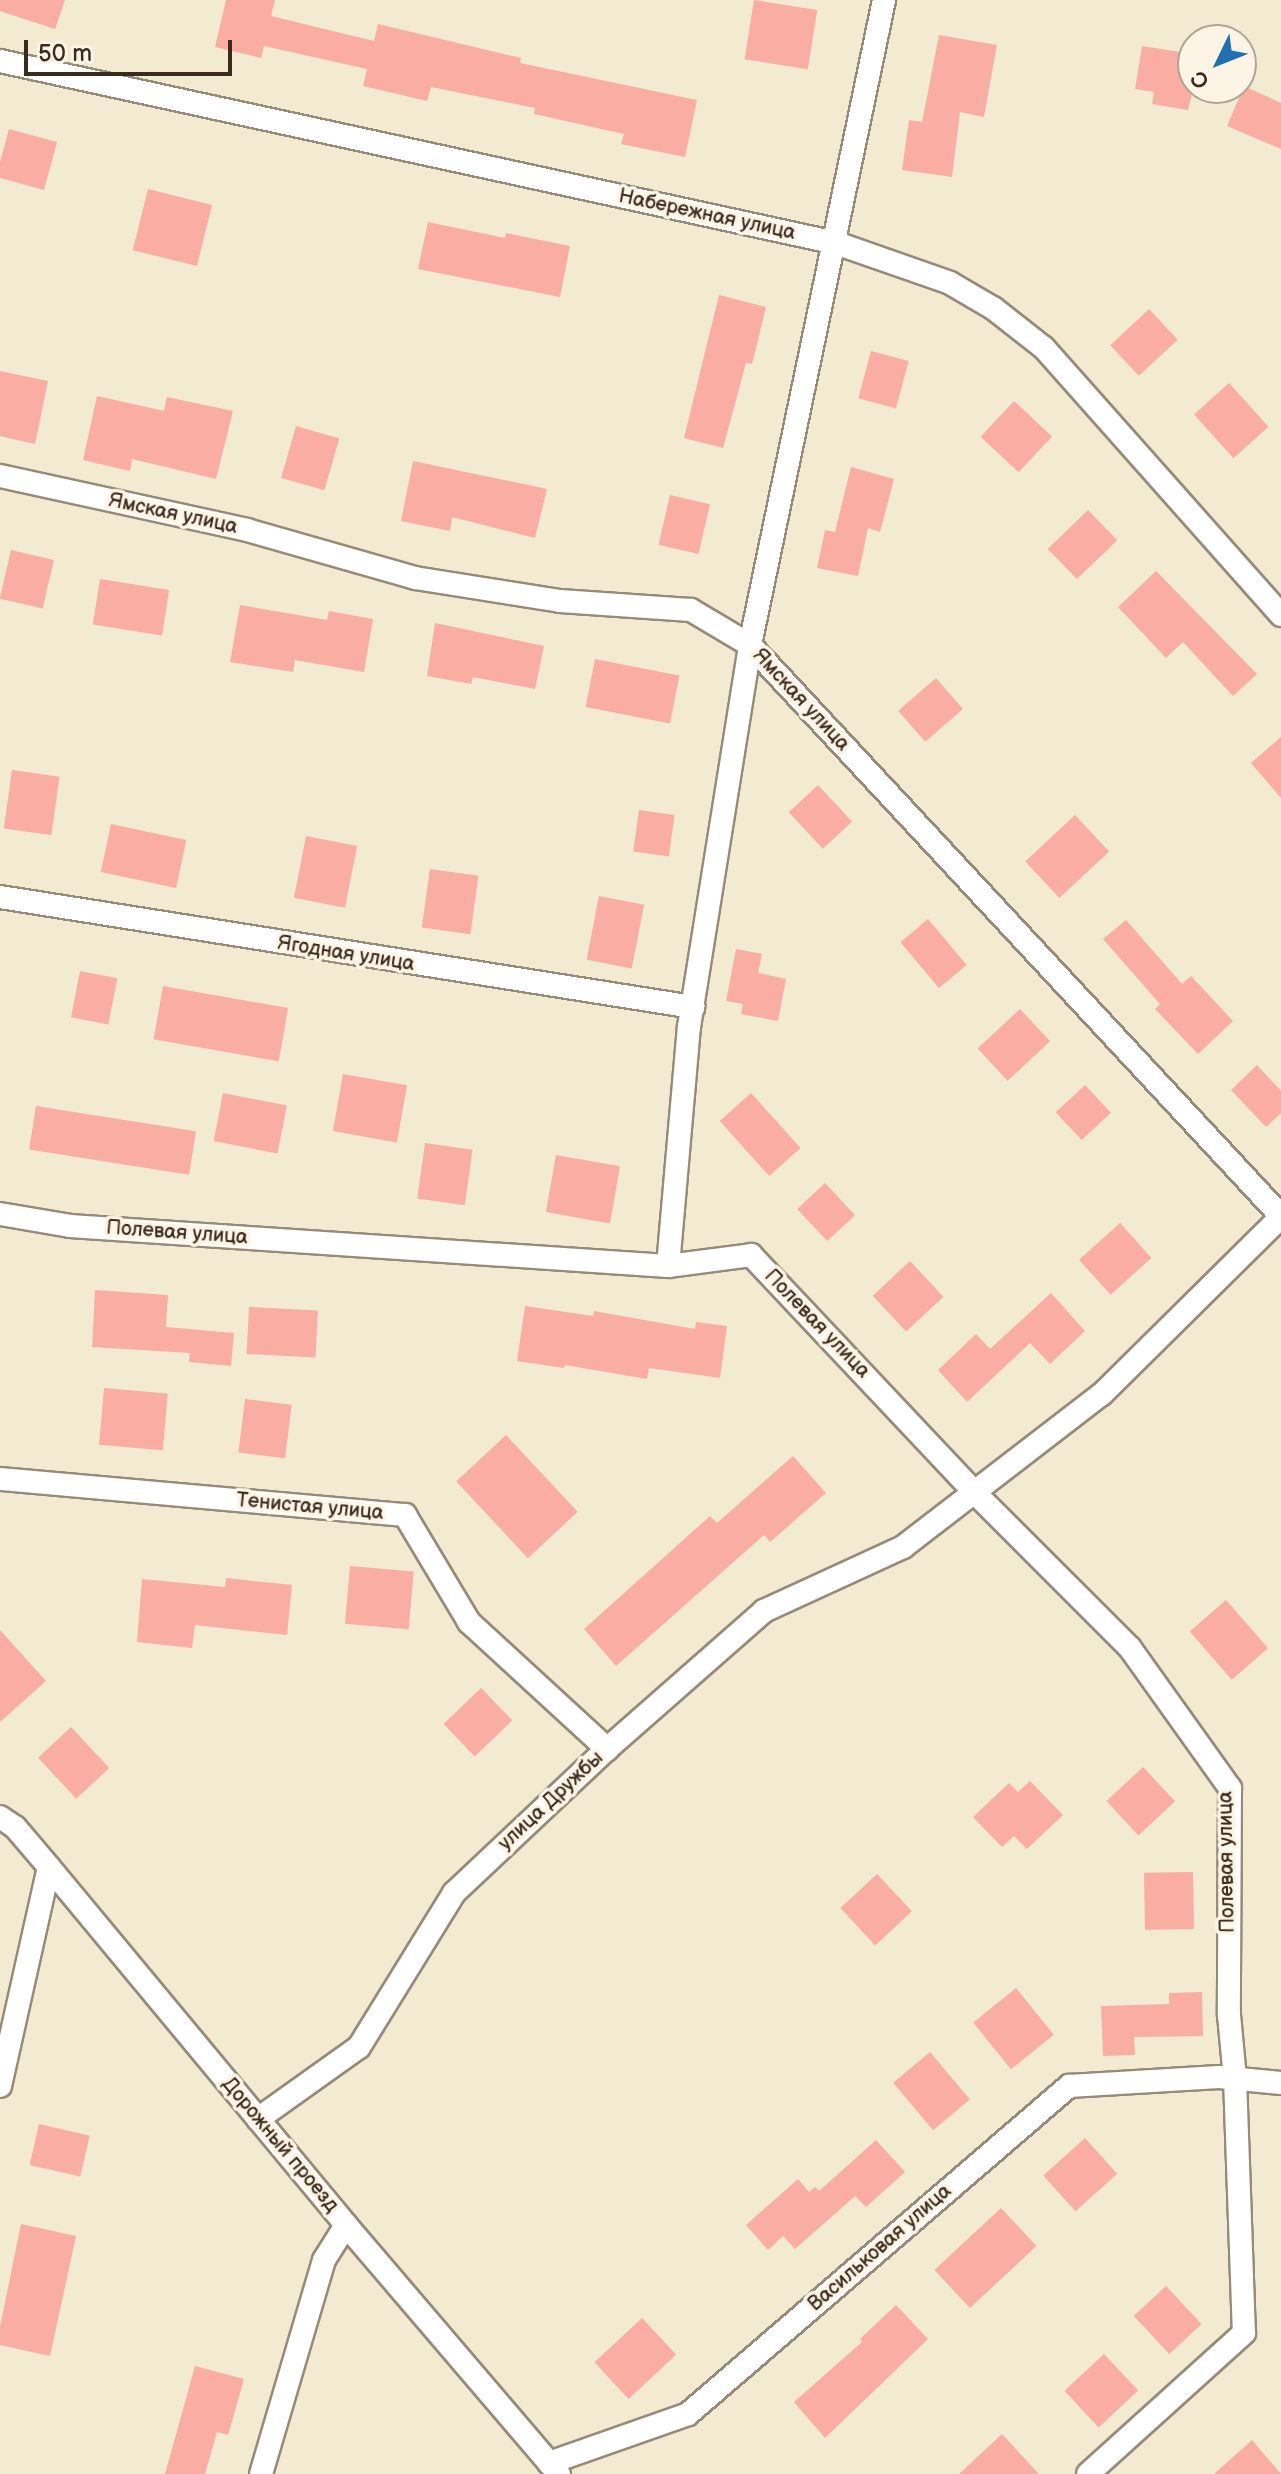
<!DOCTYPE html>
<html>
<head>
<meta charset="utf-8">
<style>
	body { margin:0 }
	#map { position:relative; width:1281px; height:2474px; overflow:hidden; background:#f2ebd1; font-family:"Balsamiq Sans",sans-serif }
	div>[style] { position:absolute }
	.building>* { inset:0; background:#f9ada3; transform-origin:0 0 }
	.roads { filter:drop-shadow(2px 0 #968a78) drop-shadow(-2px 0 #968a78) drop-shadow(0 2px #968a78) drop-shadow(0 -2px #968a78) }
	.street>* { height:22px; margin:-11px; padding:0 11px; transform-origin:11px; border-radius:11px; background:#fff }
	span { translate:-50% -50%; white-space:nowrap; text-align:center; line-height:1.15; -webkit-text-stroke:7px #fcf5e5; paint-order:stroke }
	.street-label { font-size:20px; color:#3b2a1e }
	.north { position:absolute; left:1177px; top:24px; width:80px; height:80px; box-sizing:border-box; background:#fcf5e5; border:2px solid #afa495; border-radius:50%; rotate:227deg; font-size:22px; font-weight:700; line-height:32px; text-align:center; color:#3b2a1e }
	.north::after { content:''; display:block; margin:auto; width:28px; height:36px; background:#1f6fb2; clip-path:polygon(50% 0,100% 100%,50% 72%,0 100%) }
	.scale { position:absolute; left:24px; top:40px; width:208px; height:36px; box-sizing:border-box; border:4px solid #3b2a1e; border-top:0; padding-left:10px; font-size:24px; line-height:28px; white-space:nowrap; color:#3b2a1e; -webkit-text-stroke:6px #fcf5e5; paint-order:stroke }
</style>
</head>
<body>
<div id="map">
	<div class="building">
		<div style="clip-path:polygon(0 0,65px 0,55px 29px,0 11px)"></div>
		<div style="clip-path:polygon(226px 0,275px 0,271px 16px,374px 41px,378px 24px,521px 58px,520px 63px,697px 100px,685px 157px,621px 144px,624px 134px,534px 114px,535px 108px,431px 87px,427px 101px,363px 86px,367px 69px,264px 46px,261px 58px,215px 47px)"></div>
		<div style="left:754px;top:0;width:64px;height:60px;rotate:9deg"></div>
		<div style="clip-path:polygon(939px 35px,997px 45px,984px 117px,960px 112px,952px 177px,902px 170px,909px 120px,922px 122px)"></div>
		<div style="clip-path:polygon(1142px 46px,1193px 54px,1193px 90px,1188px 110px,1152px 104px,1154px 92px,1135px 89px)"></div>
		<div style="clip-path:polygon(1244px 86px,1281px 103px,1281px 149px,1227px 126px)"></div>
		<div style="clip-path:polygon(9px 129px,57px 142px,44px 190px,0 178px,0 162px)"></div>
		<div style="left:148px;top:189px;width:66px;height:63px;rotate:14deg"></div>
		<div style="clip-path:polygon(428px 222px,505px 238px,506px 233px,570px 246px,560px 297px,418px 269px)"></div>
		<div style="clip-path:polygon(719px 295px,766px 307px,752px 364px,746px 363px,723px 448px,684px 438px)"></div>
		<div style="left:1149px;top:309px;width:42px;height:53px;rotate:47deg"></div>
		<div style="left:871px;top:351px;width:39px;height:49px;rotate:15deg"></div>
		<div style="clip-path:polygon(0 371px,48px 381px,35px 444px,0 436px)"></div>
		<div style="left:1229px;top:383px;width:59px;height:47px;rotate:48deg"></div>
		<div style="clip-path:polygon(97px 396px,164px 411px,167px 397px,233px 411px,216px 479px,132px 459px,130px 471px,83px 460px)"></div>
		<div style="left:1014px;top:401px;width:52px;height:49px;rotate:43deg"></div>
		<div style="left:296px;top:426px;width:45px;height:54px;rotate:16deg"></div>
		<div style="clip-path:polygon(413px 461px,547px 489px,535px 538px,452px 517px,450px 531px,401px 521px)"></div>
		<div style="clip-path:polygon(851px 467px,894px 479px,880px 532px,868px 528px,858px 576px,817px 568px,825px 530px,835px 532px)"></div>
		<div style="left:670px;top:495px;width:41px;height:51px;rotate:13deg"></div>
		<div style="left:1088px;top:510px;width:42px;height:56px;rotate:46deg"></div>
		<div style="left:11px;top:550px;width:44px;height:50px;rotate:13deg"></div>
		<div style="clip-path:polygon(1156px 571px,1257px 674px,1233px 696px,1183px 642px,1166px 658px,1118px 607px)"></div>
		<div style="left:100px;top:579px;width:70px;height:46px;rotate:9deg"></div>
		<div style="clip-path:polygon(240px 605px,327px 620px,329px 611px,373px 619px,364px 672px,295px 660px,293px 672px,230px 662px)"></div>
		<div style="clip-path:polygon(435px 623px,544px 646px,535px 689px,473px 677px,471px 684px,427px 676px)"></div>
		<div style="left:595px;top:659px;width:86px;height:49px;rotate:11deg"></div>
		<div style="left:936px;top:678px;width:41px;height:50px;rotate:49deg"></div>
		<div style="clip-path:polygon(1281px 737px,1281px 798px,1251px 763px)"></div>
		<div style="left:12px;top:770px;width:48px;height:59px;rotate:8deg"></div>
		<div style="left:818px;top:785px;width:50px;height:40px;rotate:47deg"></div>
		<div style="left:639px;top:810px;width:36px;height:42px;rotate:8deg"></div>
		<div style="left:1075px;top:815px;width:50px;height:68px;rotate:47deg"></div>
		<div style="left:111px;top:824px;width:77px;height:49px;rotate:12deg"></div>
		<div style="left:306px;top:836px;width:52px;height:63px;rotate:11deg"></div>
		<div style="left:430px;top:869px;width:49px;height:59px;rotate:8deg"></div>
		<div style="left:599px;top:896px;width:46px;height:65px;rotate:11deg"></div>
		<div style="left:928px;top:919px;width:60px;height:36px;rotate:50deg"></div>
		<div style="clip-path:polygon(1126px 920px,1182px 984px,1191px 976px,1233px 1021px,1198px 1054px,1155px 1009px,1160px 1004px,1103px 939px)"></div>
		<div style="clip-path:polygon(736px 949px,762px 954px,758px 973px,786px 979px,778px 1021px,741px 1014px,743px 1004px,726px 1001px)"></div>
		<div style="left:80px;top:971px;width:38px;height:47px;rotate:11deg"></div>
		<div style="left:163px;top:986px;width:127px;height:54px;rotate:10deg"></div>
		<div style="left:1020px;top:1009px;width:44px;height:58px;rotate:47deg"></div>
		<div style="clip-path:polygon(1257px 1065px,1281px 1091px,1281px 1113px,1266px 1127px,1231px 1090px)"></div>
		<div style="left:343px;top:1074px;width:65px;height:58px;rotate:10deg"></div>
		<div style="left:1085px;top:1085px;width:38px;height:40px;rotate:47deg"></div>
		<div style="left:223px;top:1093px;width:65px;height:49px;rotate:11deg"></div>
		<div style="left:751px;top:1093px;width:74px;height:42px;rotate:48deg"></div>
		<div style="left:36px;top:1106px;width:162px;height:44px;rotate:9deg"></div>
		<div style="left:425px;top:1143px;width:48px;height:56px;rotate:8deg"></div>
		<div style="left:556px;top:1155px;width:65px;height:58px;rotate:10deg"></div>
		<div style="left:825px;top:1183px;width:44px;height:38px;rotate:47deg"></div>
		<div style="left:1120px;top:1223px;width:47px;height:55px;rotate:48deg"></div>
		<div style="left:910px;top:1261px;width:49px;height:51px;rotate:47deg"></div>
		<div style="clip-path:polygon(95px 1290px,168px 1295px,166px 1327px,234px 1333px,231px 1366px,189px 1362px,190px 1353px,92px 1347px)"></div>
		<div style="clip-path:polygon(1051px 1293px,1085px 1331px,1050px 1364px,1030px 1343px,967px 1402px,938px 1370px,976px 1334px,990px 1349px)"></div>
		<div style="clip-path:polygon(525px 1306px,593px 1316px,594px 1311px,695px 1329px,696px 1322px,727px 1326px,720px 1378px,649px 1368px,647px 1379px,565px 1365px,564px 1368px,517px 1361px)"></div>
		<div style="left:249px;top:1307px;width:69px;height:47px;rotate:3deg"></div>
		<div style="left:104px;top:1388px;width:64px;height:57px;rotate:5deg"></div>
		<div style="left:245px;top:1399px;width:47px;height:54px;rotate:7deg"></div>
		<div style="left:506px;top:1435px;width:105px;height:68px;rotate:47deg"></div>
		<div style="clip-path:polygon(793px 1456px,826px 1493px,770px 1542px,764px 1535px,616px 1666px,584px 1629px,710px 1516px,717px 1523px)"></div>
		<div style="left:350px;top:1566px;width:64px;height:58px;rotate:5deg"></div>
		<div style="clip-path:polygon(226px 1578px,292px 1585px,287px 1635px,195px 1625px,192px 1648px,137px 1642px,142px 1579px,225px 1587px)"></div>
		<div style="left:1226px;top:1600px;width:64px;height:48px;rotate:49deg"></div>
		<div style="clip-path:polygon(0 1630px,46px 1681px,0 1722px)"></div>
		<div style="left:481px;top:1688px;width:45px;height:52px;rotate:46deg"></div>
		<div style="left:71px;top:1727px;width:56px;height:45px;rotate:47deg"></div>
		<div style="left:1143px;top:1767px;width:47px;height:50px;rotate:47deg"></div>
		<div style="clip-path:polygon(1030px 1781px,1063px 1815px,1027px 1849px,1014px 1836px,1002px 1847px,973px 1817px,1009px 1783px,1018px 1792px)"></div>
		<div style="left:1193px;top:1872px;width:57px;height:49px;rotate:89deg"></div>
		<div style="left:877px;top:1874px;width:51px;height:50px;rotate:47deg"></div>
		<div style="left:1016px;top:1988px;width:60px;height:55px;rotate:51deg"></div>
		<div style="clip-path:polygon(1202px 1992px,1203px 2036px,1134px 2037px,1135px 2055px,1103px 2056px,1101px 2006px,1169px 2004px,1169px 1993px)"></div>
		<div style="left:930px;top:2052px;width:62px;height:48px;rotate:50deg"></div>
		<div style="left:39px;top:2124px;width:52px;height:42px;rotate:13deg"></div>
		<div style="left:1085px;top:2138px;width:48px;height:56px;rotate:48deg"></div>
		<div style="clip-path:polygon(876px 2140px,905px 2172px,866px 2207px,855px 2196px,795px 2249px,783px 2236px,768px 2250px,746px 2225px,798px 2179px,809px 2192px,815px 2187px,819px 2191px)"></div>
		<div style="left:1001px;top:2208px;width:52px;height:91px;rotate:47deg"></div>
		<div style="clip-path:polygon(21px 2224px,76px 2236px,50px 2356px,0 2345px,0 2327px)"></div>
		<div style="left:1166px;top:2286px;width:52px;height:44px;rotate:47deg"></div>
		<div style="clip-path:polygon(896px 2305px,928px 2339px,825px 2438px,794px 2402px,862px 2342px,860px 2339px)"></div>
		<div style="left:642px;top:2318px;width:50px;height:65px;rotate:47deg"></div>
		<div style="left:1104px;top:2354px;width:50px;height:54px;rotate:47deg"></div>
		<div style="clip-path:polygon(195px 2366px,244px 2379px,228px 2435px,217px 2432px,205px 2474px,165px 2474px)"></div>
		<div style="clip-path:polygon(1002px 2434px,1039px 2474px,959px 2474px)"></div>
		<div style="clip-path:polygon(1252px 2440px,1281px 2474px,1214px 2474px)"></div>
	</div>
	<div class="roads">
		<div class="street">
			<div style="left:0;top:61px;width:856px;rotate:12.28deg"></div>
			<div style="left:836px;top:243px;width:121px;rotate:19.3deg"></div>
			<div style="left:950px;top:283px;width:50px;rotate:30.2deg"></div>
			<div style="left:993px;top:308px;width:65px;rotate:38.1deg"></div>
			<div style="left:1044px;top:348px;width:357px;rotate:48.4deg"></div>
			<div style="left:0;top:476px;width:253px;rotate:12.3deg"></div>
			<div style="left:247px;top:530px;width:175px;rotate:15.9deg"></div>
			<div style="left:415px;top:578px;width:147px;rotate:9deg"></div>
			<div style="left:560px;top:601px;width:131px;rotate:3.9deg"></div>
			<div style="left:691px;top:610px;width:69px;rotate:30.7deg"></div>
			<div style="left:750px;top:645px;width:780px;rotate:47.08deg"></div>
			<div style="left:0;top:897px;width:702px;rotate:9.02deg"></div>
			<div style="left:0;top:1214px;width:71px;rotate:9.7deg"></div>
			<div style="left:70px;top:1226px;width:599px;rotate:3.83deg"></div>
			<div style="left:668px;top:1266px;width:84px;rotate:-7.5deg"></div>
			<div style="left:751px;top:1255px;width:327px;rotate:46.7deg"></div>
			<div style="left:975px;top:1493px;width:219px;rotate:45deg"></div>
			<div style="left:1130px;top:1648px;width:172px;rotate:54.5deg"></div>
			<div style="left:1230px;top:1788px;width:227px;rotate:90.3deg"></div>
			<div style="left:1229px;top:2015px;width:63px;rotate:84.6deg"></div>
			<div style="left:1235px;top:2078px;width:255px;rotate:88deg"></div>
			<div style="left:1244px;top:2333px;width:210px;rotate:137.9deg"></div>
			<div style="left:668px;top:1266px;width:240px;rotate:-85deg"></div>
			<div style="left:689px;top:1027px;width:387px;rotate:-80.9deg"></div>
			<div style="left:750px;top:645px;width:659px;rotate:-78.26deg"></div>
			<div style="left:0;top:1479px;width:407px;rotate:5.1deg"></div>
			<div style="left:405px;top:1515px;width:125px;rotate:59.1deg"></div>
			<div style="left:469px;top:1622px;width:188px;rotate:42.6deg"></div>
			<div style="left:0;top:1817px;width:18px;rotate:34deg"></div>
			<div style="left:15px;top:1827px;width:52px;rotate:49.6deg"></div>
			<div style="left:49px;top:1867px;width:465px;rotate:50.3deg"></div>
			<div style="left:346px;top:2225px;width:328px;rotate:49.5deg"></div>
			<div style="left:0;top:2086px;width:224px;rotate:-77.4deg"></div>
			<div style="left:258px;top:2119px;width:124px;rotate:-35.5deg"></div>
			<div style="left:359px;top:2047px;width:181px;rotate:-58.3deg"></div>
			<div style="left:454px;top:1893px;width:210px;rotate:-43.3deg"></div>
			<div style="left:607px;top:1749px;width:209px;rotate:-41.3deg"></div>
			<div style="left:764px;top:1611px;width:153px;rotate:-24.7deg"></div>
			<div style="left:903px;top:1547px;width:251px;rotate:-37.6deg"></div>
			<div style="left:1102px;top:1394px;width:252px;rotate:-44.7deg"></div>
			<div style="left:549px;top:2463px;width:147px;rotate:-19.4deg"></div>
			<div style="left:688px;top:2414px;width:503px;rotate:-40.72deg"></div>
			<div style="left:1069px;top:2086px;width:150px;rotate:-3.4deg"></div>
			<div style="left:1219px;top:2077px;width:62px;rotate:5.5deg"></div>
			<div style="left:261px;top:2474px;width:223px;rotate:-73.6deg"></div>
			<div style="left:324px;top:2260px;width:41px;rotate:-57.8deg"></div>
		</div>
	</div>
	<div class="street-label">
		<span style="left:707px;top:215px;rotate:12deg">Набережная улица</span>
		<span style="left:173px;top:514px;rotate:12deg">Ямская улица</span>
		<span style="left:801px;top:700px;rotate:47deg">Ямская улица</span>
		<span style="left:346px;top:954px;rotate:9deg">Ягодная улица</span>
		<span style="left:177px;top:1233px;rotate:4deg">Полевая улица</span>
		<span style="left:817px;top:1324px;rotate:46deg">Полевая улица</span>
		<span style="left:310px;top:1507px;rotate:5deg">Тенистая улица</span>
		<span style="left:551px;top:1801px;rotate:-43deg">улица Дружбы</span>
		<span style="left:1227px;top:1862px;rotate:-91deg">Полевая улица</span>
		<span style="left:280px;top:2145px;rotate:50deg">Дорожный проезд</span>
		<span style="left:880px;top:2248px;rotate:-41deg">Васильковая улица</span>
	</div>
	<div class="north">С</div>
	<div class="scale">50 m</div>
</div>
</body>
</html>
